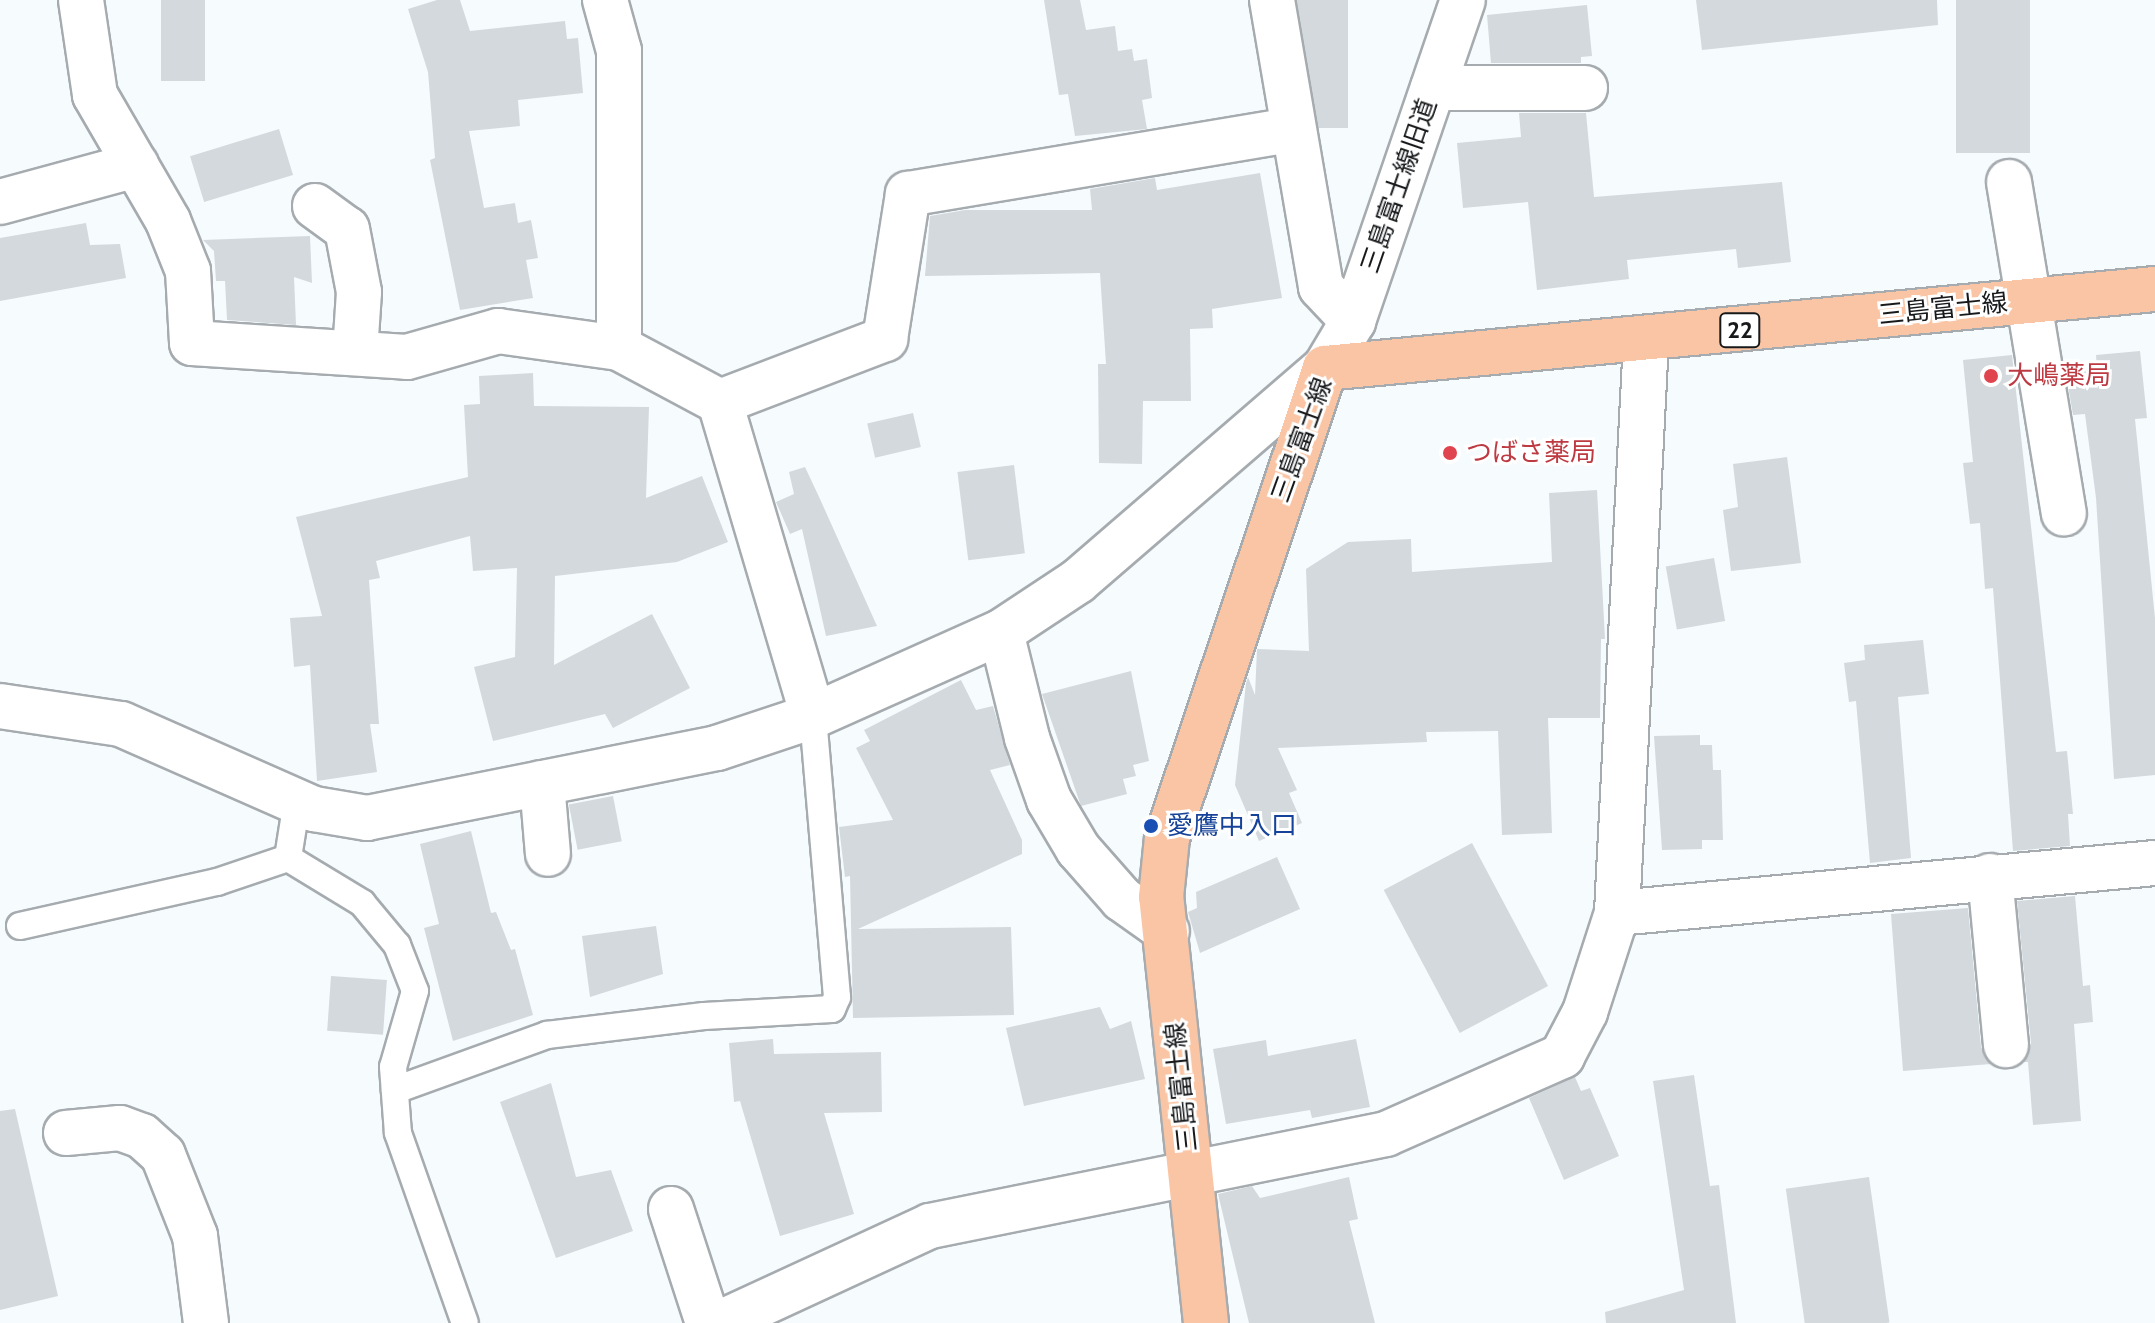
<!DOCTYPE html>
<html>
<head>
<meta charset="utf-8">
<style>
	body { margin:0 }
	#map { position:relative; width:2155px; height:1323px; overflow:hidden; background:#f6fbfe; font-family:Cabin,"Noto Sans JP",sans-serif }
	div>[style] { position:absolute }
	.building>* { inset:0; background:#d3d9dd; transform-origin:0 0 }
	.roads { filter:drop-shadow(2px 0 #a5abaf) drop-shadow(-2px 0 #a5abaf) drop-shadow(0 2px #a5abaf) drop-shadow(0 -2px #a5abaf) }
	.service>* { height:26px; margin:-13px; padding:0 13px; transform-origin:13px; border-radius:13px; background:#fff }
	.minor>* { height:44px; margin:-22px; padding:0 22px; transform-origin:22px; border-radius:22px; background:#fff }
	.primary>* { height:44px; margin:-22px; padding:0 22px; transform-origin:22px; border-radius:22px; background:#fac5a4 }
	.dots>* { width:22px; height:22px; translate:-50% -50%; box-sizing:border-box; border:4px solid #fff; border-radius:50% }
	span { translate:-50% -50%; white-space:nowrap; text-align:center; line-height:1.15; -webkit-text-stroke:6px #fff; paint-order:stroke }
	.shield-label span { padding:2px 6px; background:#fff; border:2px solid; border-radius:6px; -webkit-text-stroke-width:0 }
	.shield-label { font-size:24px; color:#17191b; font-weight:700 }
	.street-label { font-size:26px; color:#17191b }
	.health-label { font-size:26px; color:#be3a42 }
	.left { translate:0 -50%; text-align:left }
	.transit-label { font-size:26px; color:#164399 }
</style>
</head>
<body>
<div id="map">
	<div class="building">
		<div style="left:161px;top:0;width:44px;height:81px"></div>
		<div style="clip-path:polygon(437px 0,460px 0,470px 31px,565px 21px,567px 39px,578px 38px,583px 93px,518px 100px,520px 126px,469px 131px,484px 208px,515px 203px,518px 223px,531px 220px,538px 258px,526px 260px,533px 298px,460px 310px,430px 160px,435px 158px,428px 72px,408px 9px)"></div>
		<div style="clip-path:polygon(1044px 0,1080px 0,1086px 30px,1115px 26px,1118px 51px,1132px 49px,1134px 61px,1147px 59px,1152px 98px,1142px 100px,1147px 129px,1075px 136px,1068px 94px,1059px 95px)"></div>
		<div style="left:1297px;top:0;width:51px;height:128px"></div>
		<div style="clip-path:polygon(1696px 0,1937px 0,1938px 25px,1702px 50px)"></div>
		<div style="left:1956px;top:0;width:74px;height:153px"></div>
		<div style="clip-path:polygon(1587px 5px,1592px 56px,1581px 57px,1581px 63px,1491px 63px,1487px 15px)"></div>
		<div style="clip-path:polygon(1519px 113px,1586px 113px,1594px 197px,1782px 182px,1791px 262px,1738px 268px,1736px 249px,1627px 260px,1629px 279px,1537px 290px,1528px 202px,1463px 208px,1457px 143px,1521px 137px)"></div>
		<div style="left:279px;top:129px;width:48px;height:93px;rotate:73deg"></div>
		<div style="clip-path:polygon(1260px 173px,1282px 298px,1212px 309px,1213px 328px,1190px 329px,1191px 401px,1143px 401px,1142px 464px,1099px 463px,1098px 364px,1106px 364px,1100px 273px,925px 276px,930px 216px,965px 210px,1092px 210px,1090px 189px,1155px 178px,1157px 190px)"></div>
		<div style="clip-path:polygon(86px 223px,90px 245px,120px 244px,126px 278px,0 301px,0 238px)"></div>
		<div style="clip-path:polygon(310px 236px,312px 283px,294px 277px,296px 325px,227px 320px,225px 281px,216px 281px,214px 251px,203px 240px)"></div>
		<div style="clip-path:polygon(2140px 351px,2147px 418px,2135px 419px,2155px 618px,2155px 775px,2114px 779px,2096px 498px,2085px 414px,2073px 415px,2066px 374px,2097px 370px,2096px 355px)"></div>
		<div style="clip-path:polygon(2012px 355px,2056px 752px,2067px 751px,2073px 814px,2068px 814px,2070px 846px,2013px 851px,1993px 588px,1985px 589px,1980px 523px,1970px 524px,1963px 463px,1973px 462px,1963px 360px)"></div>
		<div style="clip-path:polygon(533px 373px,534px 406px,649px 407px,646px 498px,702px 476px,728px 542px,677px 562px,555px 576px,554px 665px,652px 614px,690px 688px,613px 728px,605px 714px,493px 741px,474px 667px,515px 657px,517px 568px,473px 571px,470px 536px,376px 561px,380px 578px,369px 580px,379px 724px,370px 724px,377px 772px,317px 781px,310px 665px,294px 667px,290px 618px,322px 616px,296px 517px,468px 477px,464px 405px,480px 404px,479px 376px)"></div>
		<div style="left:913px;top:413px;width:35px;height:47px;rotate:77deg"></div>
		<div style="clip-path:polygon(1787px 457px,1801px 563px,1731px 571px,1723px 510px,1738px 507px,1733px 464px)"></div>
		<div style="left:1014px;top:465px;width:89px;height:57px;rotate:83deg"></div>
		<div style="clip-path:polygon(805px 467px,820px 499px,877px 626px,826px 636px,802px 529px,790px 534px,776px 502px,794px 494px,789px 472px)"></div>
		<div style="clip-path:polygon(1597px 490px,1605px 639px,1601px 639px,1600px 718px,1548px 718px,1552px 833px,1502px 835px,1498px 731px,1426px 732px,1427px 742px,1278px 748px,1297px 790px,1289px 793px,1302px 823px,1259px 841px,1235px 785px,1246px 683px,1248px 677px,1255px 695px,1257px 649px,1309px 651px,1306px 569px,1348px 542px,1411px 539px,1412px 572px,1552px 562px,1549px 493px)"></div>
		<div style="left:1714px;top:558px;width:64px;height:49px;rotate:80deg"></div>
		<div style="clip-path:polygon(1923px 640px,1929px 694px,1898px 697px,1911px 858px,1870px 863px,1856px 701px,1849px 702px,1844px 663px,1865px 660px,1864px 645px)"></div>
		<div style="clip-path:polygon(1131px 671px,1149px 761px,1133px 765px,1136px 776px,1123px 779px,1127px 794px,1081px 806px,1042px 694px)"></div>
		<div style="clip-path:polygon(961px 680px,976px 710px,993px 706px,1010px 765px,990px 770px,1022px 840px,1022px 854px,858px 929px,1011px 927px,1014px 1015px,853px 1018px,850px 876px,845px 877px,839px 827px,893px 820px,856px 748px,870px 741px,864px 730px)"></div>
		<div style="clip-path:polygon(1700px 735px,1700px 745px,1712px 745px,1713px 770px,1721px 770px,1723px 840px,1702px 840px,1702px 849px,1662px 850px,1654px 736px)"></div>
		<div style="left:613px;top:796px;width:46px;height:45px;rotate:79deg"></div>
		<div style="clip-path:polygon(471px 831px,491px 913px,496px 912px,511px 950px,515px 949px,533px 1015px,453px 1041px,424px 928px,439px 924px,420px 844px)"></div>
		<div style="left:1472px;top:843px;width:162px;height:100px;rotate:62deg"></div>
		<div style="clip-path:polygon(1277px 857px,1300px 909px,1200px 953px,1188px 912px,1197px 908px,1196px 892px)"></div>
		<div style="clip-path:polygon(2075px 896px,2083px 986px,2090px 985px,2093px 1022px,2074px 1024px,2081px 1121px,2033px 1125px,2028px 1062px,2023px 1062px,2031px 1043px,2017px 901px)"></div>
		<div style="clip-path:polygon(1968px 908px,1981px 1047px,1991px 1064px,1903px 1071px,1891px 914px)"></div>
		<div style="clip-path:polygon(656px 926px,663px 974px,590px 997px,582px 936px)"></div>
		<div style="left:331px;top:976px;width:56px;height:55px;rotate:4deg"></div>
		<div style="clip-path:polygon(1100px 1007px,1110px 1029px,1131px 1021px,1145px 1079px,1024px 1106px,1006px 1028px)"></div>
		<div style="clip-path:polygon(773px 1039px,774px 1054px,881px 1052px,882px 1112px,824px 1113px,854px 1214px,780px 1236px,740px 1101px,734px 1102px,729px 1043px)"></div>
		<div style="clip-path:polygon(1356px 1039px,1370px 1107px,1312px 1118px,1310px 1110px,1226px 1124px,1213px 1049px,1266px 1040px,1268px 1056px)"></div>
		<div style="clip-path:polygon(1694px 1075px,1710px 1186px,1719px 1185px,1736px 1323px,1606px 1323px,1605px 1312px,1684px 1290px,1653px 1081px)"></div>
		<div style="clip-path:polygon(1575px 1077px,1581px 1091px,1590px 1088px,1619px 1156px,1564px 1180px,1529px 1098px)"></div>
		<div style="clip-path:polygon(551px 1083px,576px 1177px,611px 1170px,633px 1231px,556px 1258px,500px 1102px)"></div>
		<div style="clip-path:polygon(15px 1109px,58px 1296px,0 1310px,0 1111px)"></div>
		<div style="clip-path:polygon(1349px 1177px,1358px 1219px,1349px 1221px,1375px 1323px,1249px 1323px,1218px 1194px,1252px 1186px,1260px 1198px)"></div>
		<div style="left:1869px;top:1177px;width:147px;height:84px;rotate:82deg"></div>
	</div>
	<div class="roads">
		<div class="service">
			<div style="left:297px;top:801px;width:58px;rotate:99deg"></div>
			<div style="left:288px;top:858px;width:87px;rotate:31.3deg"></div>
			<div style="left:362px;top:903px;width:55px;rotate:50.2deg"></div>
			<div style="left:397px;top:945px;width:49px;rotate:68.6deg"></div>
			<div style="left:415px;top:991px;width:79px;rotate:106.1deg"></div>
			<div style="left:393px;top:1067px;width:66px;rotate:85.7deg"></div>
			<div style="left:398px;top:1133px;width:201px;rotate:70.6deg"></div>
			<div style="left:20px;top:926px;width:202px;rotate:-12.6deg"></div>
			<div style="left:217px;top:882px;width:75px;rotate:-18.7deg"></div>
			<div style="left:395px;top:1090px;width:162px;rotate:-19.9deg"></div>
			<div style="left:547px;top:1035px;width:158px;rotate:-6.9deg"></div>
			<div style="left:704px;top:1016px;width:128px;rotate:-3.1deg"></div>
			<div style="left:832px;top:1009px;width:13px;rotate:-67deg"></div>
			<div style="left:837px;top:997px;width:282px;rotate:-94.9deg"></div>
		</div>
		<div class="minor">
			<div style="left:81px;top:0;width:96px;rotate:81.6deg"></div>
			<div style="left:95px;top:95px;width:146px;rotate:59.9deg"></div>
			<div style="left:168px;top:221px;width:54px;rotate:68.2deg"></div>
			<div style="left:188px;top:271px;width:72px;rotate:86.8deg"></div>
			<div style="left:192px;top:343px;width:215px;rotate:3.7deg"></div>
			<div style="left:407px;top:357px;width:95px;rotate:-15.9deg"></div>
			<div style="left:498px;top:331px;width:122px;rotate:8deg"></div>
			<div style="left:619px;top:348px;width:115px;rotate:28.1deg"></div>
			<div style="left:720px;top:402px;width:327px;rotate:73.5deg"></div>
			<div style="left:605px;top:0;width:53px;rotate:74.6deg"></div>
			<div style="left:619px;top:51px;width:297px;rotate:90deg"></div>
			<div style="left:1272px;top:0;width:291px;rotate:80.3deg"></div>
			<div style="left:1321px;top:287px;width:47px;rotate:46.7deg"></div>
			<div style="left:1433px;top:88px;width:152px"></div>
			<div style="left:2009px;top:182px;width:336px;rotate:80.6deg"></div>
			<div style="left:0;top:202px;width:141px;rotate:-15.2deg"></div>
			<div style="left:315px;top:206px;width:39px;rotate:36deg"></div>
			<div style="left:347px;top:229px;width:64px;rotate:79.2deg"></div>
			<div style="left:359px;top:292px;width:61px;rotate:93.8deg"></div>
			<div style="left:1646px;top:340px;width:574px;rotate:92.9deg"></div>
			<div style="left:1617px;top:913px;width:540px;rotate:-5.31deg"></div>
			<div style="left:720px;top:402px;width:177px;rotate:-20.9deg"></div>
			<div style="left:885px;top:339px;width:147px;rotate:-81deg"></div>
			<div style="left:908px;top:194px;width:389px;rotate:-9.5deg"></div>
			<div style="left:1001px;top:632px;width:109px;rotate:76.2deg"></div>
			<div style="left:1027px;top:738px;width:66px;rotate:70.5deg"></div>
			<div style="left:1049px;top:800px;width:57px;rotate:59.4deg"></div>
			<div style="left:1078px;top:849px;width:67px;rotate:48.7deg"></div>
			<div style="left:1122px;top:899px;width:55px;rotate:35.4deg"></div>
			<div style="left:0;top:706px;width:122px;rotate:8.5deg"></div>
			<div style="left:121px;top:724px;width:211px;rotate:23.8deg"></div>
			<div style="left:314px;top:809px;width:54px;rotate:9.6deg"></div>
			<div style="left:367px;top:818px;width:357px;rotate:-11.3deg"></div>
			<div style="left:717px;top:748px;width:101px;rotate:-18.4deg"></div>
			<div style="left:813px;top:716px;width:206px;rotate:-24.1deg"></div>
			<div style="left:1001px;top:632px;width:92px;rotate:-33.5deg"></div>
			<div style="left:1078px;top:581px;width:326px;rotate:-40.8deg"></div>
			<div style="left:1325px;top:368px;width:55px;rotate:-59.2deg"></div>
			<div style="left:1353px;top:321px;width:339px;rotate:-71.1deg"></div>
			<div style="left:542px;top:783px;width:71px;rotate:85.2deg"></div>
			<div style="left:1990px;top:876px;width:170px;rotate:84.6deg"></div>
			<div style="left:66px;top:1133px;width:54px;rotate:-5.3deg"></div>
			<div style="left:120px;top:1128px;width:23px;rotate:20deg"></div>
			<div style="left:142px;top:1136px;width:28px;rotate:42deg"></div>
			<div style="left:163px;top:1155px;width:87px;rotate:68.4deg"></div>
			<div style="left:195px;top:1236px;width:88px;rotate:82.8deg"></div>
			<div style="left:671px;top:1209px;width:120px;rotate:72deg"></div>
			<div style="left:720px;top:1323px;width:231px;rotate:-24.8deg"></div>
			<div style="left:930px;top:1226px;width:465px;rotate:-11.4deg"></div>
			<div style="left:1386px;top:1134px;width:193px;rotate:-23.9deg"></div>
			<div style="left:1562px;top:1056px;width:50px;rotate:-62.4deg"></div>
			<div style="left:1585px;top:1012px;width:104px;rotate:-72.1deg"></div>
		</div>
		<div class="primary">
			<div style="left:1206px;top:1323px;width:428px;rotate:-96deg"></div>
			<div style="left:1161px;top:897px;width:59px;rotate:-84.2deg"></div>
			<div style="left:1167px;top:838px;width:496px;rotate:-71.4deg"></div>
			<div style="left:1325px;top:368px;width:834px;rotate:-5.44deg"></div>
		</div>
	</div>
	<div class="dots">
		<div style="left:1991px;top:376px;background:#e0444e"></div>
		<div style="left:1450px;top:453px;background:#e0444e"></div>
		<div style="left:1151px;top:826px;background:#1a4fb4"></div>
	</div>
	<div class="shield-label">
		<span style="left:1740px;top:330px">22</span>
	</div>
	<div class="street-label">
		<span style="left:1399px;top:186px;rotate:-71deg">三島富士線旧道</span>
		<span style="left:1943px;top:309px;rotate:-6deg">三島富士線</span>
		<span style="left:1302px;top:440px;rotate:-70deg">三島富士線</span>
		<span style="left:1182px;top:1087px;rotate:-96deg">三島富士線</span>
	</div>
	<div class="health-label">
		<span class="left" style="left:2007px;top:376px">大嶋薬局</span>
		<span class="left" style="left:1466px;top:453px">つばさ薬局</span>
	</div>
	<div class="transit-label">
		<span class="left" style="left:1167px;top:826px">愛鷹中入口</span>
	</div>
</div>
</body>
</html>
